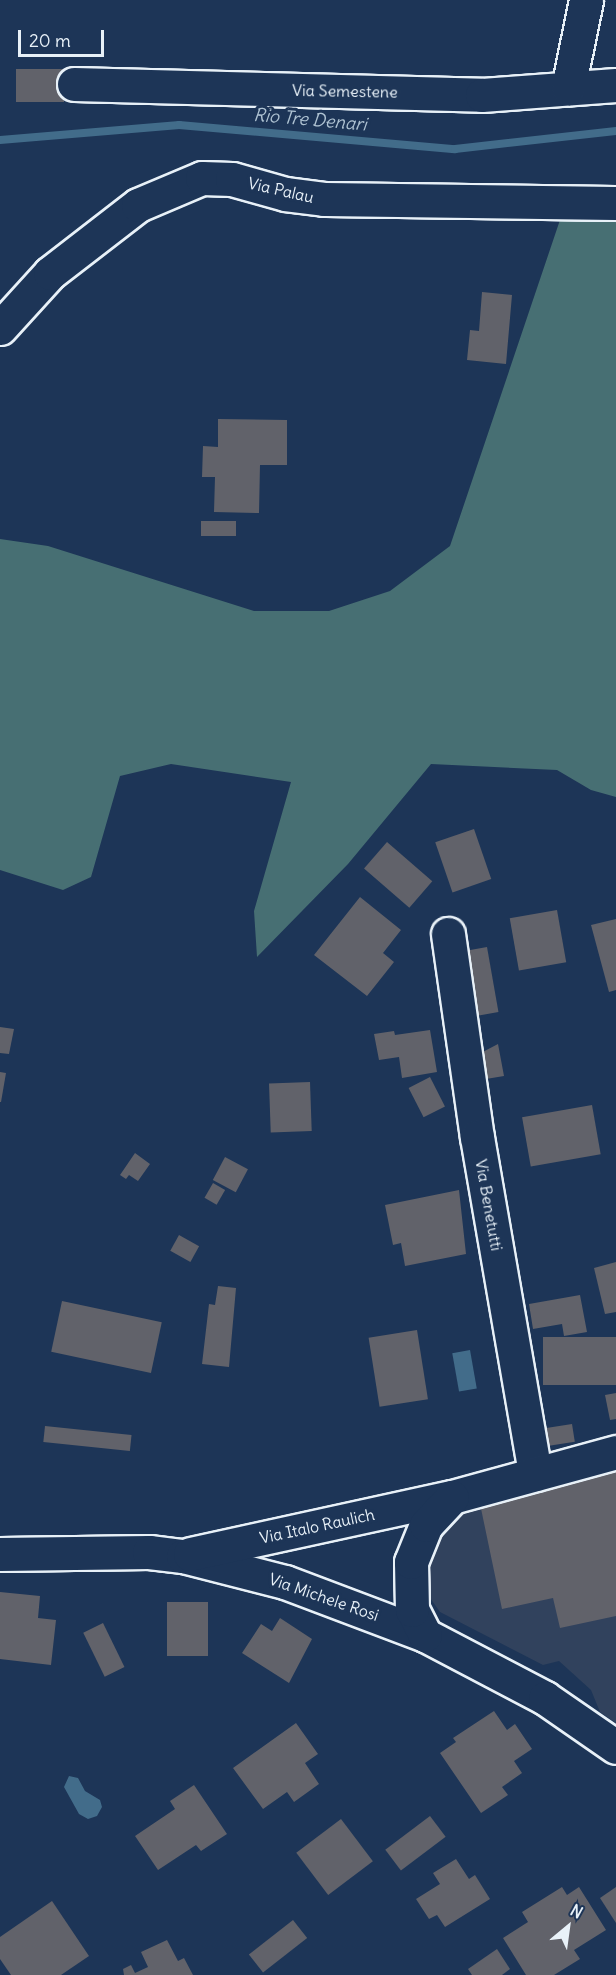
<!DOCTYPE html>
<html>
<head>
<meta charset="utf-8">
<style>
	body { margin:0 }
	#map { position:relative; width:616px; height:1975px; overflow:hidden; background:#1d3557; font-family:Delius,sans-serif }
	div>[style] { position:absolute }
	.built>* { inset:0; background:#31425d }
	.green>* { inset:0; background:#476f73 }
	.water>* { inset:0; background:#426c8a; transform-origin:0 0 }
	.stream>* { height:8px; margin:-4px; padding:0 4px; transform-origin:4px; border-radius:4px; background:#426c8a }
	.building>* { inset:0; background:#61626a; transform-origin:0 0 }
	.roads { filter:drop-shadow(2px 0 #e8f1f8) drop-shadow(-2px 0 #e8f1f8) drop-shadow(0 2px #e8f1f8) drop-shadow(0 -2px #e8f1f8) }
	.minor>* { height:33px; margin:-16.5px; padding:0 16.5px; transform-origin:16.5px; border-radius:16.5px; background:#1d3557 }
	span { translate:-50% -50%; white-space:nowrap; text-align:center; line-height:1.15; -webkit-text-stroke:6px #1d3557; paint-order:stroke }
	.street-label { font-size:16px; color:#e8f1f8 }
	.water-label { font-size:18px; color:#aec2d2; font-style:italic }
	.north { position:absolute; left:538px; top:1897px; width:60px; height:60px; -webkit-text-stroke:4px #1d3557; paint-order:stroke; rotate:29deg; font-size:16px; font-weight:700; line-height:24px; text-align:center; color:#e8f1f8 }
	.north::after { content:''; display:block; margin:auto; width:21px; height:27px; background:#e8f1f8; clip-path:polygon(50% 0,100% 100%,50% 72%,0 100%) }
	.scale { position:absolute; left:18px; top:30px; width:86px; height:27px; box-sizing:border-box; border:3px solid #e8f1f8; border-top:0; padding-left:8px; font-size:18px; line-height:21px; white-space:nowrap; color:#e8f1f8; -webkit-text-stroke:4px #1d3557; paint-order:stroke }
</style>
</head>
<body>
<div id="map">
	<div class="built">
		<div style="clip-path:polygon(616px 1471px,616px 1723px,600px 1712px,591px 1690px,559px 1661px,543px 1665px,440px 1612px,423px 1588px,428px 1553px,449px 1523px,479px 1499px)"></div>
	</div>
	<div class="green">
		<div style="clip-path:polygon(616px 212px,616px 797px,591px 790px,557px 770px,431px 764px,348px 864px,257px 957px,254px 911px,291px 782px,171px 764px,120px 776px,91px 877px,63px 890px,0 870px,0 539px,48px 546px,254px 611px,329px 611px,390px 591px,450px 546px,562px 214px)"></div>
	</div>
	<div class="water">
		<div style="left:470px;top:1350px;width:39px;height:18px;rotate:80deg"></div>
		<div style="clip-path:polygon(69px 1776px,78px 1778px,85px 1791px,100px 1800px,102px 1807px,97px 1816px,88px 1819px,79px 1814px,64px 1787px)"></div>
	</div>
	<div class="stream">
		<div style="left:0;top:140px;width:180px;rotate:-4.8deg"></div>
		<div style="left:179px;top:125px;width:277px;rotate:5deg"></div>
		<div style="left:455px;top:149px;width:162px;rotate:-6.4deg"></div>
	</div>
	<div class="building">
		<div style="left:64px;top:69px;width:33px;height:48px;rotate:90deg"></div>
		<div style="clip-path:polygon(482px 292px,512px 295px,506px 364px,467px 360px,470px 330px,479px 331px)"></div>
		<div style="clip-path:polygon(218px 419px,287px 420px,287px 465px,260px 465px,259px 513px,214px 512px,215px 477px,202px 477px,203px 446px,218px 447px)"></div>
		<div style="left:201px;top:521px;width:35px;height:15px"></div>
		<div style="left:474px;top:829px;width:53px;height:41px;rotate:71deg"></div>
		<div style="left:387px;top:842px;width:60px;height:35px;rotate:41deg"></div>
		<div style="clip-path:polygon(360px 897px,401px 930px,383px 953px,394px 962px,367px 996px,314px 955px)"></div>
		<div style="left:557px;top:910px;width:53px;height:48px;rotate:80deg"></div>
		<div style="clip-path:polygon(616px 919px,616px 990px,609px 992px,591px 925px)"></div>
		<div style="left:487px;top:947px;width:66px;height:24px;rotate:80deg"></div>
		<div style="clip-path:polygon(0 1027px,14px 1029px,9px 1054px,0 1053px)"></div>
		<div style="clip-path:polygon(430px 1030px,437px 1072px,402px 1078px,399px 1057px,379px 1060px,374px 1034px,394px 1031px,395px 1035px)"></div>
		<div style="clip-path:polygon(498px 1044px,504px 1076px,480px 1080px,475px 1056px)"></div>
		<div style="clip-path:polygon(0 1072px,6px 1073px,1px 1102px,0 1102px)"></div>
		<div style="left:430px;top:1077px;width:33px;height:24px;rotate:63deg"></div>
		<div style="left:310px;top:1082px;width:49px;height:41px;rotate:88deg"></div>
		<div style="left:592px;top:1105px;width:50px;height:71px;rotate:80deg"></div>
		<div style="clip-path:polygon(135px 1153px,150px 1164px,138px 1181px,129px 1175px,126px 1179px,120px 1175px)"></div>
		<div style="left:225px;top:1157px;width:26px;height:26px;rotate:28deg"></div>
		<div style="left:213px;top:1183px;width:14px;height:17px;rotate:30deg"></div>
		<div style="clip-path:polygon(459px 1190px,466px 1254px,405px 1266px,401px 1243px,393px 1245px,385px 1205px)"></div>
		<div style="left:179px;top:1235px;width:23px;height:18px;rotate:29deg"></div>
		<div style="clip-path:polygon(616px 1262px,616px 1312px,605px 1314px,594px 1268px)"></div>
		<div style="clip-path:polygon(218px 1286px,236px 1288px,229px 1367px,202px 1364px,209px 1304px,215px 1305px)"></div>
		<div style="clip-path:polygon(580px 1295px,587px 1332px,564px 1336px,562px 1324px,533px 1329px,529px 1304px)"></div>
		<div style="left:62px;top:1301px;width:102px;height:52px;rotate:12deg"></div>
		<div style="left:417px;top:1330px;width:70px;height:49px;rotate:81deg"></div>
		<div style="left:616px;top:1337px;width:48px;height:73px;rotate:90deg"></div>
		<div style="clip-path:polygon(616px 1393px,616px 1419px,610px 1420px,605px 1395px)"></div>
		<div style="left:572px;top:1424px;width:18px;height:26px;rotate:81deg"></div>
		<div style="left:45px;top:1426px;width:87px;height:16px;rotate:6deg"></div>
		<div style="clip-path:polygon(616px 1471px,616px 1616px,560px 1628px,553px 1598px,502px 1609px,479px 1499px)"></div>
		<div style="clip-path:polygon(0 1592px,40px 1596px,38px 1618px,56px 1620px,51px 1665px,0 1659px)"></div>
		<div style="left:167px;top:1602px;width:41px;height:54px"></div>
		<div style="clip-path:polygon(280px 1618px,312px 1639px,289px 1683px,242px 1653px,261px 1624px,272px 1631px)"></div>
		<div style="left:103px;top:1623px;width:49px;height:22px;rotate:64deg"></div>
		<div style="clip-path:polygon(494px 1711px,507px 1730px,515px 1724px,532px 1749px,514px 1761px,522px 1773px,502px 1787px,508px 1795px,481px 1813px,440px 1753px,456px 1742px,453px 1738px)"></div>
		<div style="clip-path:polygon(296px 1723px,318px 1754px,305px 1763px,319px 1784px,294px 1802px,287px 1792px,263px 1809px,233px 1768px)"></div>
		<div style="clip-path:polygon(194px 1785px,227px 1834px,201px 1851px,196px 1845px,158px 1870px,135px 1836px,175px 1809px,170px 1801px)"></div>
		<div style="left:430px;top:1816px;width:26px;height:56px;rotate:53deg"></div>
		<div style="left:341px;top:1819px;width:53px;height:56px;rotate:53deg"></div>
		<div style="clip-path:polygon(456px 1859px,469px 1879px,475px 1875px,490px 1899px,445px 1927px,437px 1915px,429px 1919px,416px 1899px,440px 1884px,433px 1873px)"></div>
		<div style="clip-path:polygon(562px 1887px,567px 1895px,579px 1887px,606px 1930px,574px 1950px,580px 1959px,554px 1975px,526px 1975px,503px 1938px,528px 1922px,522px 1912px)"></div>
		<div style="clip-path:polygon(616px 1887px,616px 1923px,600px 1898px)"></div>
		<div style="clip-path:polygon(52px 1901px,89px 1956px,61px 1975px,11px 1975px,0 1959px,0 1937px)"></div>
		<div style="left:293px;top:1920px;width:23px;height:56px;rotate:52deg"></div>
		<div style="clip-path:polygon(167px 1940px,178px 1961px,184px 1958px,193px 1975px,124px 1975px,123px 1969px,131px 1965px,135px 1973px,148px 1967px,141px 1952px)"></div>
		<div style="clip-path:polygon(497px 1949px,510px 1969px,502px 1975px,472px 1975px,468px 1969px)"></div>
	</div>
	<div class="roads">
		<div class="minor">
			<div style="left:74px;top:84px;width:408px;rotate:1.5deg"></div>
			<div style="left:482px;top:95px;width:134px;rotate:-4.3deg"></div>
			<div style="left:568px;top:88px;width:90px;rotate:-78.4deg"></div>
			<div style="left:0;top:328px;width:74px;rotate:-47.7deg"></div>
			<div style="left:50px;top:273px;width:111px;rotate:-37.7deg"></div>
			<div style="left:138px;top:205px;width:69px;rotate:-22.9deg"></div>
			<div style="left:202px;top:178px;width:30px;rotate:2deg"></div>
			<div style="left:232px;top:179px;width:55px;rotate:15.8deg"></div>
			<div style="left:285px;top:194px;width:39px;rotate:7deg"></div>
			<div style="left:324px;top:199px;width:292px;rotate:0.8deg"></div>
			<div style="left:448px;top:934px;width:205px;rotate:81.9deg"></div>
			<div style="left:477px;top:1137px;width:342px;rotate:80.2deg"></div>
			<div style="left:0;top:1554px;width:149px;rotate:-0.8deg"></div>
			<div style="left:149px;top:1552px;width:34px;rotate:7deg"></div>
			<div style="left:183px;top:1556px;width:105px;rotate:14.3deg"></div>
			<div style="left:285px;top:1582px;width:150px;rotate:20.7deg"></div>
			<div style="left:425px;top:1635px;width:136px;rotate:27.7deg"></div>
			<div style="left:545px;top:1698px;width:86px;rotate:34.6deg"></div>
			<div style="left:190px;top:1554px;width:268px;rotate:-12.3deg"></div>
			<div style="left:452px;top:1497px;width:170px;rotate:-15.3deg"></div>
			<div style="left:425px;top:1635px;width:28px;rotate:-117deg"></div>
			<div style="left:412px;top:1610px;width:48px;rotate:-91.2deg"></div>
			<div style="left:411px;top:1562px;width:40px;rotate:-68deg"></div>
			<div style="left:426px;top:1525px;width:38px;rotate:-47deg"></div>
		</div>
	</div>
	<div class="street-label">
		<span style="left:345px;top:91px;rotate:1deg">Via Semestene</span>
		<span style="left:281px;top:190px;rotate:13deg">Via Palau</span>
		<span style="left:489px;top:1205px;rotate:80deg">Via Benetutti</span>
		<span style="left:317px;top:1526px;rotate:-12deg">Via Italo Raulich</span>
		<span style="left:324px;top:1597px;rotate:19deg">Via Michele Rosi</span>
	</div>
	<div class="water-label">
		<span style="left:310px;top:120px;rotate:5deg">Rio Tre Denari</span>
	</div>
	<div class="north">N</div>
	<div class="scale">20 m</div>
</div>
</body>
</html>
